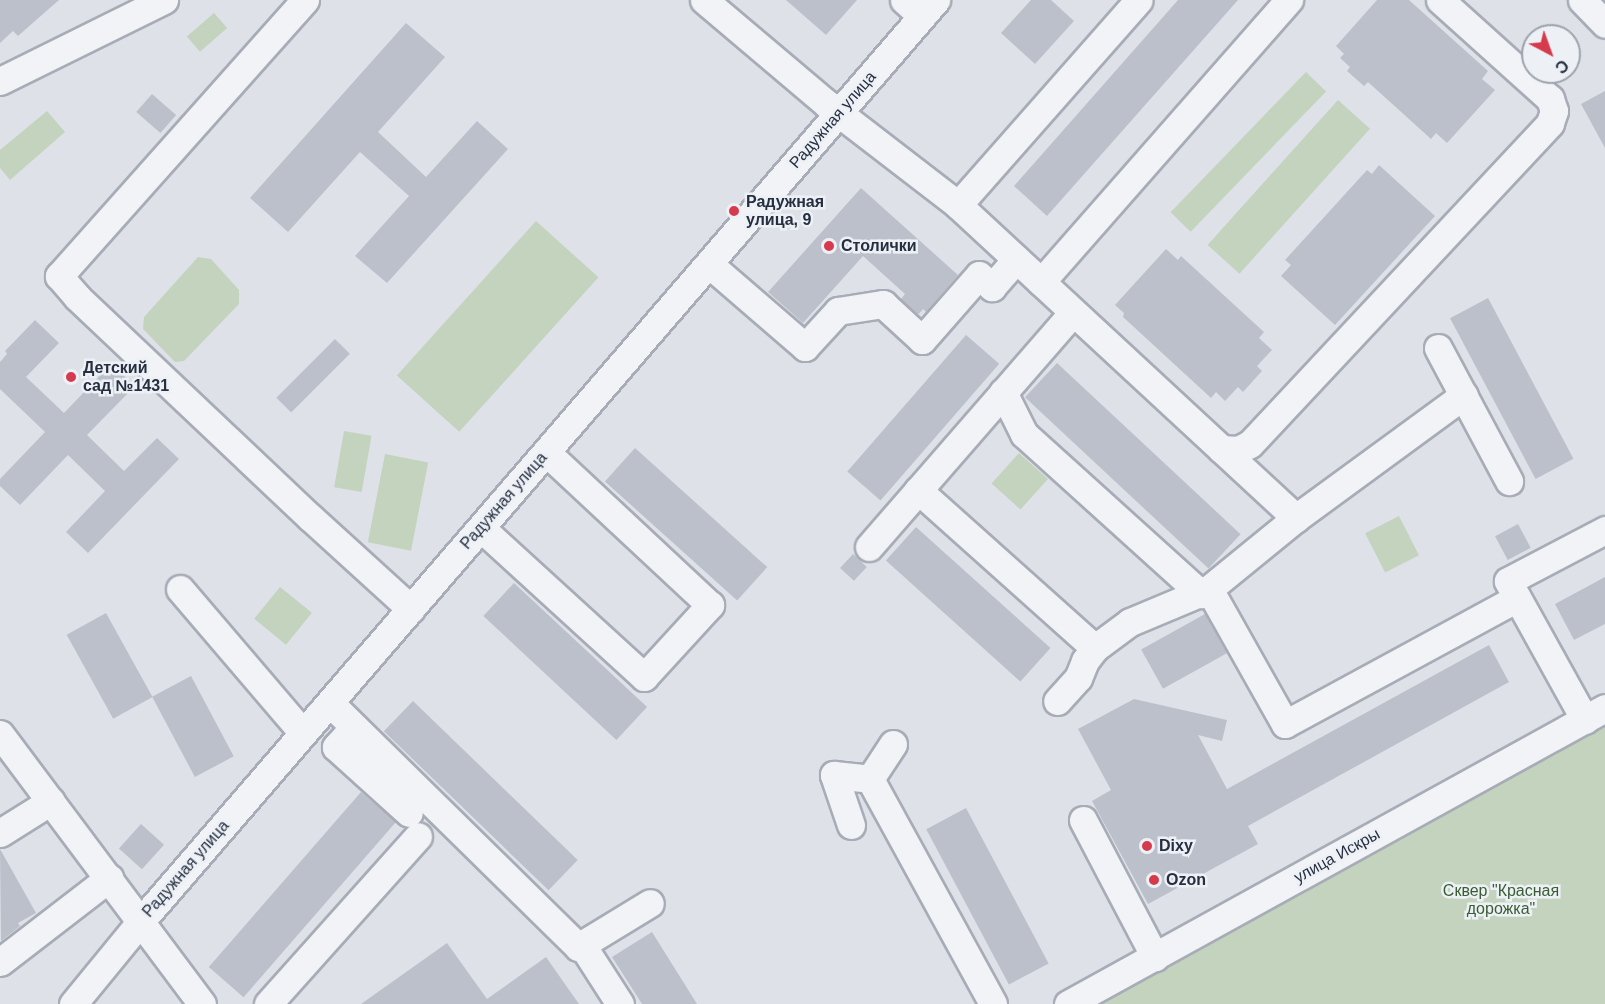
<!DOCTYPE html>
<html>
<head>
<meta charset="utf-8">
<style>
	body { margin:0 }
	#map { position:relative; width:1605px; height:1004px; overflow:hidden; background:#dee2e8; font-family:Helvetica,sans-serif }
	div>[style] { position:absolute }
	.green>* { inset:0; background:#c3d3be; transform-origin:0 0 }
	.building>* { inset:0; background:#bbc0cb; transform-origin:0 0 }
	.roads { filter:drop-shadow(2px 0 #a7acb6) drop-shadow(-2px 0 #a7acb6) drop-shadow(0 2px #a7acb6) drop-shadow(0 -2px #a7acb6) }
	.minor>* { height:27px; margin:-13.5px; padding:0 13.5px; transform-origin:13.5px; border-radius:13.5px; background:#f1f3f6 }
	.dots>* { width:16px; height:16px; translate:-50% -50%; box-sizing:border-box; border:3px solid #edf1f6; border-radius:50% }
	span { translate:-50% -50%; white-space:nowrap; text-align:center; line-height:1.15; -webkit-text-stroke:5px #edf1f6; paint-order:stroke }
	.street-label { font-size:16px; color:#262f40 }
	.poi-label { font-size:16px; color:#262f40; font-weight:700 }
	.left { translate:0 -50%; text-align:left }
	.park-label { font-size:16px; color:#395d33 }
	.north { position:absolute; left:1521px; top:24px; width:60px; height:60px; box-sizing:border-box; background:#edf1f6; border:2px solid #9da3ad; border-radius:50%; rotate:139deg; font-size:16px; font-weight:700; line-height:24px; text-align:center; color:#262f40 }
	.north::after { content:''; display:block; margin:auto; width:21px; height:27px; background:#d63a4d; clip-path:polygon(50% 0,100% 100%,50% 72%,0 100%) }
</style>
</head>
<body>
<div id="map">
	<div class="green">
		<div style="left:214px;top:13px;width:20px;height:36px;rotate:49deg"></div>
		<div style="left:1306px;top:72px;width:28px;height:195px;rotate:44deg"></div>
		<div style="left:1338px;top:100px;width:43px;height:195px;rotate:42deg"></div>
		<div style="clip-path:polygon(47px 111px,65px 132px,10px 180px,0 168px,0 150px)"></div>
		<div style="left:536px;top:221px;width:84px;height:208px;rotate:42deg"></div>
		<div style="clip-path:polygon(198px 257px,211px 259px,239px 290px,239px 304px,184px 361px,175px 362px,143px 329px,144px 317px)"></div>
		<div style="left:344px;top:431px;width:28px;height:57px;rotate:10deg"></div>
		<div style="left:1019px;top:453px;width:39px;height:41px;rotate:42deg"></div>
		<div style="left:385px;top:454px;width:44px;height:90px;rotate:11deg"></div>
		<div style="left:1399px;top:516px;width:44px;height:38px;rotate:63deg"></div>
		<div style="left:280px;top:587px;width:41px;height:41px;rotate:39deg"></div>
		<div style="clip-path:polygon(1605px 727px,1605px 1004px,1098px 1004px,1128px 987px)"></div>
	</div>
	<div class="building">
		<div style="clip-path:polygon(0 0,59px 0,18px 36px,13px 31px,0 43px)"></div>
		<div style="clip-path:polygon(786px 0,857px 0,826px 35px)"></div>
		<div style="clip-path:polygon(1031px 0,1051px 0,1074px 21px,1035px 64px,1001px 33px)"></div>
		<div style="clip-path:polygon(1178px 0,1238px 0,1047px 216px,1014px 186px)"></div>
		<div style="clip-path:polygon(1377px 0,1409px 0,1488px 71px,1482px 79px,1495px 90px,1447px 143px,1436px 133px,1431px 139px,1368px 82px,1364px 86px,1347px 71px,1350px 67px,1340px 58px,1344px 54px,1336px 46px)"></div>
		<div style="clip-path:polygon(406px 23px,445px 57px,378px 132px,426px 177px,477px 121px,508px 149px,387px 283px,355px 256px,409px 196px,360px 152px,288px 232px,250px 198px)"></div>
		<div style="clip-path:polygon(1605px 91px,1605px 148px,1581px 104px)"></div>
		<div style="left:152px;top:94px;width:32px;height:24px;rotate:41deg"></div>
		<div style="clip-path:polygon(1379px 165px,1435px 216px,1335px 325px,1281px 276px,1291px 265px,1285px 260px,1367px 170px,1372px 174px)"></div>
		<div style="clip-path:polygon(861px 188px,958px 275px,926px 312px,923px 309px,918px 315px,901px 299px,905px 294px,863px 256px,803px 323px,768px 292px)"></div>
		<div style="clip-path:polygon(1166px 249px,1178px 260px,1181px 256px,1264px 332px,1259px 338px,1272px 350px,1257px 366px,1262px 371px,1243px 392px,1238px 387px,1225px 401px,1216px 392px,1211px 398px,1123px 317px,1124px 313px,1115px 305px)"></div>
		<div style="left:1488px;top:298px;width:182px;height:43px;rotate:62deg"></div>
		<div style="clip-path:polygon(35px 320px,59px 343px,26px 377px,64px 413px,111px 364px,135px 386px,87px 435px,124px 471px,157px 438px,179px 459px,88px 553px,66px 532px,105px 491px,68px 455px,20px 505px,0 486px,0 479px,45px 432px,0 389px,0 362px,7px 354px,5px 351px)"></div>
		<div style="left:966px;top:335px;width:44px;height:181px;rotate:41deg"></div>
		<div style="left:335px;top:339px;width:21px;height:83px;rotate:45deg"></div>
		<div style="left:1057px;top:363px;width:251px;height:47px;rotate:43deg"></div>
		<div style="left:635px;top:448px;width:178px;height:45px;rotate:42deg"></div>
		<div style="left:1518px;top:524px;width:27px;height:26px;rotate:62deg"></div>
		<div style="left:916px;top:527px;width:181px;height:45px;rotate:42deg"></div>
		<div style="left:853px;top:554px;width:19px;height:19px;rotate:43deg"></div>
		<div style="clip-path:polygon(1605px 577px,1605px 624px,1574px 640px,1555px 604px)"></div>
		<div style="left:514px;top:583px;width:182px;height:45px;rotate:43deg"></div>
		<div style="left:106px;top:613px;width:96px;height:45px;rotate:61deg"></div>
		<div style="left:1205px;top:614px;width:45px;height:73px;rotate:61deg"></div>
		<div style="clip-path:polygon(1489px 645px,1509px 682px,1248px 826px,1258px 844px,1148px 904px,1092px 801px,1111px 790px,1078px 729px,1134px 699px,1227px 720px,1222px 741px,1198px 735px,1227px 789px)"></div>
		<div style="left:191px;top:676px;width:91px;height:44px;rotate:62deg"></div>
		<div style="left:413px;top:701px;width:229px;height:42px;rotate:44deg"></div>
		<div style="left:361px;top:792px;width:46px;height:232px;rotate:41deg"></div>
		<div style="left:966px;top:808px;width:176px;height:45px;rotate:62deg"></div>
		<div style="left:141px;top:824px;width:31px;height:33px;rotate:42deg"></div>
		<div style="clip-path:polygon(0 849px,36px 913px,18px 923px,20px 926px,1px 941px)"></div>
		<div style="clip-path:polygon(652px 932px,697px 1004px,642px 1004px,612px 957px)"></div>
		<div style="clip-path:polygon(447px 943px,487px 999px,546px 957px,579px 1004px,361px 1004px)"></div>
	</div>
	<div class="roads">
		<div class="minor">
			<div style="left:305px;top:0;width:370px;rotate:131.7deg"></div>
			<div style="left:59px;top:276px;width:28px;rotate:49deg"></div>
			<div style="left:77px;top:297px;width:322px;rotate:43.4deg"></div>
			<div style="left:311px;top:518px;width:135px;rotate:42.3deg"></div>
			<div style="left:704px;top:0;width:161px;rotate:40.2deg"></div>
			<div style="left:827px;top:104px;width:165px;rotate:37.6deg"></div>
			<div style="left:958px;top:205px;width:461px;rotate:42.8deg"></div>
			<div style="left:1296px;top:518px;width:112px;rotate:140.8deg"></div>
			<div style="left:1209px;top:589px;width:86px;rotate:157.3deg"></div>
			<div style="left:1130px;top:622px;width:44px;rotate:143.4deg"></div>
			<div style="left:1095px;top:648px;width:16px;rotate:128deg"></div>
			<div style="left:1085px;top:661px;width:18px;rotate:112deg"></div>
			<div style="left:1078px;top:678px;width:31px;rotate:132deg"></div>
			<div style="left:904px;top:0;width:24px;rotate:42deg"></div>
			<div style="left:1582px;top:0;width:33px;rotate:46deg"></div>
			<div style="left:0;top:81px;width:183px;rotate:-26.3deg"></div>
			<div style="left:958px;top:205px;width:273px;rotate:-48.6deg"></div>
			<div style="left:709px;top:264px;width:127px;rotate:40.8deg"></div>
			<div style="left:805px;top:347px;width:49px;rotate:-47.5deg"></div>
			<div style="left:838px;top:311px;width:46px;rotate:-8.8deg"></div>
			<div style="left:883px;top:304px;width:53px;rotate:42.7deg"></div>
			<div style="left:922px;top:340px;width:86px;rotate:-48.8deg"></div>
			<div style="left:979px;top:275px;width:18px;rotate:43deg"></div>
			<div style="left:992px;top:287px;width:37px;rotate:-49deg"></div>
			<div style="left:1041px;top:282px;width:376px;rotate:-48.7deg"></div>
			<div style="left:1438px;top:348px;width:151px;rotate:61.9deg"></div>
			<div style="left:1003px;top:392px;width:47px;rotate:63.4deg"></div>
			<div style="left:1024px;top:434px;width:239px;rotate:42.1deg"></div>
			<div style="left:1221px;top:449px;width:17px;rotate:3deg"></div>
			<div style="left:1238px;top:450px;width:13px;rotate:-27deg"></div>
			<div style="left:1250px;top:444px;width:439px;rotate:-46.9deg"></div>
			<div style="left:1550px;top:123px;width:13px;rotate:-72deg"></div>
			<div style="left:1554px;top:111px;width:13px;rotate:-108deg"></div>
			<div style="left:1550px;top:99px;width:148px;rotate:-138deg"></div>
			<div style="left:918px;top:490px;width:237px;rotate:41.8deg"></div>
			<div style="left:1296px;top:518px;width:208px;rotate:-36.2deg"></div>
			<div style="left:481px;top:528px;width:221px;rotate:42.4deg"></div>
			<div style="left:644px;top:677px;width:98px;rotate:-47.5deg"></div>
			<div style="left:710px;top:605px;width:224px;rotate:-137deg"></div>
			<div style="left:869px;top:547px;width:311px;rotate:-49deg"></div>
			<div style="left:180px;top:589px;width:189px;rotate:49.5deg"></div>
			<div style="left:1209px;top:589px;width:155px;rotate:60.6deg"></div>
			<div style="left:1285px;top:724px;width:264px;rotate:-28.5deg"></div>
			<div style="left:330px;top:703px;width:348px;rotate:44.5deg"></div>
			<div style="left:578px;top:947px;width:84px;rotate:-31.4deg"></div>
			<div style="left:1585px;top:720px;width:159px;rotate:-119deg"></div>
			<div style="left:1508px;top:581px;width:110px;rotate:-27.7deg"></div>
			<div style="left:354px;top:727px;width:27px;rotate:132deg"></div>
			<div style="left:336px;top:747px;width:98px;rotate:42.1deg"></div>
			<div style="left:0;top:734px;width:337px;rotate:53.2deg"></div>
			<div style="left:893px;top:744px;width:42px;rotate:123.3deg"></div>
			<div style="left:870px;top:779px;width:256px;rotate:61.3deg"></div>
			<div style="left:1083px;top:820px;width:155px;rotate:62.3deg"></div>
			<div style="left:851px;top:825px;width:53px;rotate:-108.8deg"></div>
			<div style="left:834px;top:775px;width:36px;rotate:6deg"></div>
			<div style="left:0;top:833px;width:60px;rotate:-32.1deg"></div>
			<div style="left:582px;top:945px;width:70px;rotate:57.2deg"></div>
			<div style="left:0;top:962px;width:138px;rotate:-37.6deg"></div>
			<div style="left:73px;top:1004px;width:107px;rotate:-50.7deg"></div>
			<div style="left:141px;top:921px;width:1217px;rotate:-49.2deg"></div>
			<div style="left:268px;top:1004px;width:225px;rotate:-48.2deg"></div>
			<div style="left:1068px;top:1004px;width:613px;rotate:-28.86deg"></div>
		</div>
	</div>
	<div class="dots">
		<div style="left:734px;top:211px;background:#d63a4d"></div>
		<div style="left:829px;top:246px;background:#d63a4d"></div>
		<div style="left:71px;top:377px;background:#d63a4d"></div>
		<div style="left:1147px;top:846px;background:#d63a4d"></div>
		<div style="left:1154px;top:880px;background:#d63a4d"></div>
	</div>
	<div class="street-label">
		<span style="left:833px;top:120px;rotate:-49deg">Радужная улица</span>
		<span style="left:504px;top:501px;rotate:-49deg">Радужная улица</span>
		<span style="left:1337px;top:856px;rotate:-29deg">улица Искры</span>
		<span style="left:186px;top:869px;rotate:-49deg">Радужная улица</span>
	</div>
	<div class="poi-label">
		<span class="left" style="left:746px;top:211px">Радужная<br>улица, 9</span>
		<span class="left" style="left:841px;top:246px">Столички</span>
		<span class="left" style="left:83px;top:377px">Детский<br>сад №1431</span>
		<span class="left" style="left:1159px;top:846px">Dixy</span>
		<span class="left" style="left:1166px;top:880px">Ozon</span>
	</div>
	<div class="park-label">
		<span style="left:1501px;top:900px">Сквер "Красная<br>дорожка"</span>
	</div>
	<div class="north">С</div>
</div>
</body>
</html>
